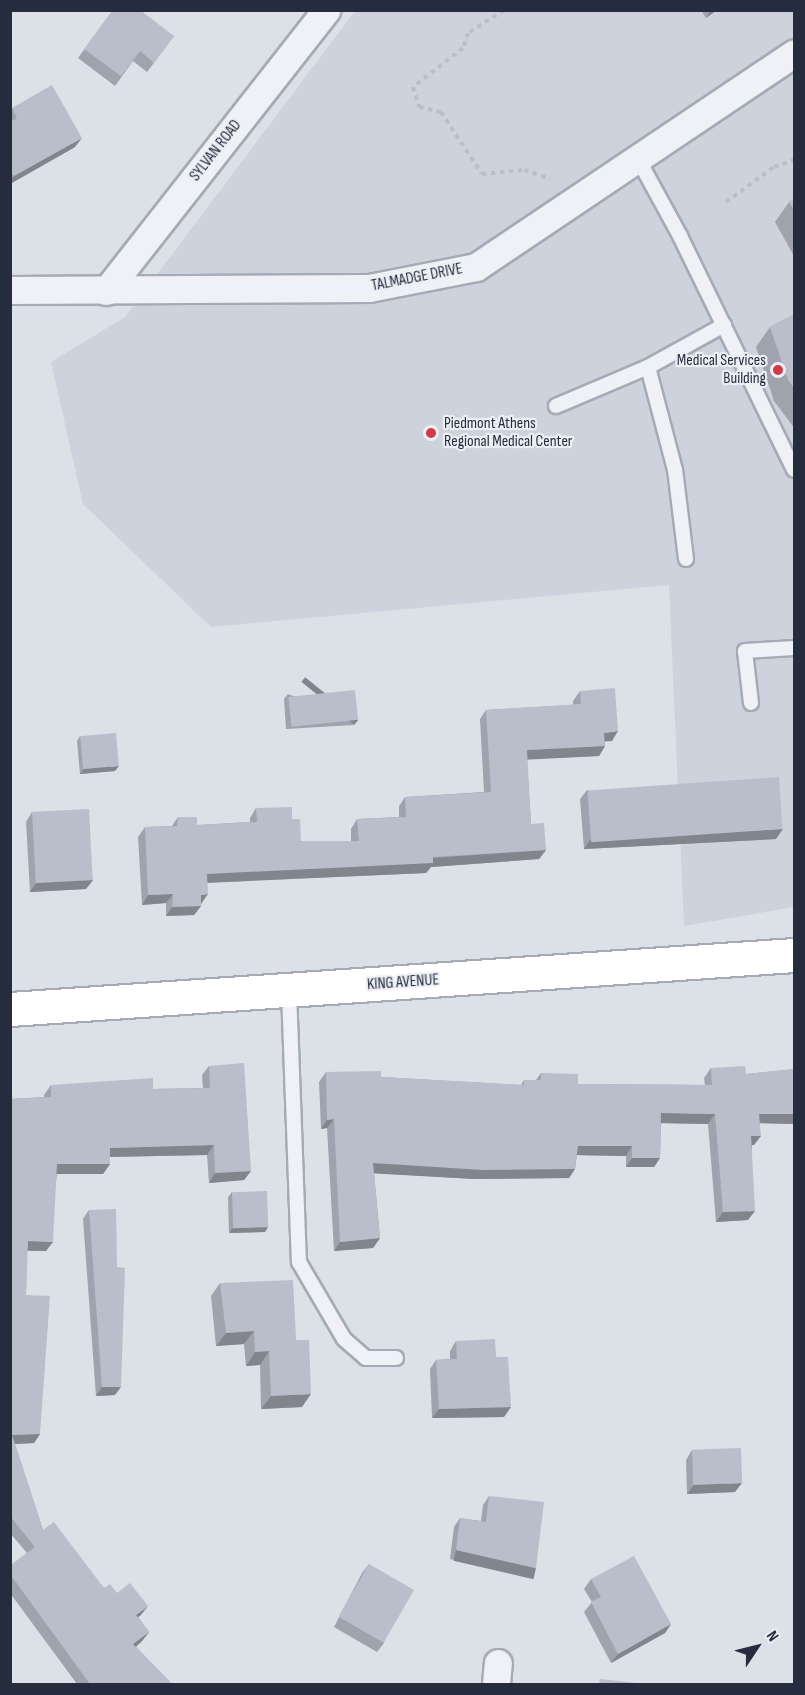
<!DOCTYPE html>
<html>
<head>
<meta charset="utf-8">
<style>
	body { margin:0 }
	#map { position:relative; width:805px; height:1695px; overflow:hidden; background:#dce0e7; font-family:"Sofia Sans Condensed",sans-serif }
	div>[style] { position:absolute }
	.built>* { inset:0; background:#ced2dc }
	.path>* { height:4px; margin-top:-2px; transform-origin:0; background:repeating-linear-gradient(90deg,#babec6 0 4.5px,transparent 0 9px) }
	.roads { filter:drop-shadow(2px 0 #a5aab4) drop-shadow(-2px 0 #a5aab4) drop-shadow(0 2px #a5aab4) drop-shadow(0 -2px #a5aab4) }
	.lane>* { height:14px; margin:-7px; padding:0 7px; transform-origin:7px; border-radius:7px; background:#eff1f6 }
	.street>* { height:27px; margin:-13.5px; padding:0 13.5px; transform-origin:13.5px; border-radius:13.5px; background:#eff1f6 }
	.secondary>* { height:33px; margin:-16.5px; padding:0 16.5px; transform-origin:16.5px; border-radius:16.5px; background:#fff }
	.wall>* { inset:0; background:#9fa3ae }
	.shaded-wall>* { inset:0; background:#82858d; transform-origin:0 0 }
	.building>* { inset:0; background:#b9beca; transform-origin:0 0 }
	.dots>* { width:16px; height:16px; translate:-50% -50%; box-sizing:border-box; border:3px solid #eceff5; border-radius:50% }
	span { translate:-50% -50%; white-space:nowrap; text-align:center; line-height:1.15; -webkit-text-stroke:4.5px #eceff5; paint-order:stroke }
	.street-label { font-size:16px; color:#252c3e }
	.poi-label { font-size:16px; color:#252c3e }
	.right { translate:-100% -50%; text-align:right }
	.left { translate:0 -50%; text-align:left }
	.frame { position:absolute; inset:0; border:12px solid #252c3e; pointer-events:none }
	.north { position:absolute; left:727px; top:1617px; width:60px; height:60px; -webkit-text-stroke:4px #eceff5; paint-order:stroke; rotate:55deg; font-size:16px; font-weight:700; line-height:24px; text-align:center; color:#252c3e }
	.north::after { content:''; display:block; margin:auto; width:21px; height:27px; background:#252c3e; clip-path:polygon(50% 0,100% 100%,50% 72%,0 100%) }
</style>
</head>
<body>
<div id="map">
	<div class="built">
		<div style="clip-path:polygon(355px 11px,794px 11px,794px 907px,684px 926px,669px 585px,211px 627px,83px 504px,51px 362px,125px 317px)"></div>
	</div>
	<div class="path">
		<div style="left:504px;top:10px;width:43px;rotate:147.4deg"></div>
		<div style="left:468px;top:33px;width:16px;rotate:108deg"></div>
		<div style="left:463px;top:48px;width:63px;rotate:142deg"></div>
		<div style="left:413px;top:87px;width:21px;rotate:73deg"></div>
		<div style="left:419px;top:107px;width:23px;rotate:13deg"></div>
		<div style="left:441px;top:112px;width:74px;rotate:56.5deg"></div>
		<div style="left:482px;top:174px;width:42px;rotate:-5.4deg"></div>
		<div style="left:524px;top:170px;width:28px;rotate:19deg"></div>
		<div style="left:726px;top:202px;width:59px;rotate:-36.1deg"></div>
		<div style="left:774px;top:167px;width:21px;rotate:-19deg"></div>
	</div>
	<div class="roads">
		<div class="lane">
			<div style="left:637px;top:157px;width:90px;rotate:61.4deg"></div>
			<div style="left:680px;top:236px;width:260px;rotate:64deg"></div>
			<div style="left:556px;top:406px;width:100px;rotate:-23deg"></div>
			<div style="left:686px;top:559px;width:90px;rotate:-97deg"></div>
			<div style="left:675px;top:470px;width:106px;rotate:-104.7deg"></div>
			<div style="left:648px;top:367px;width:87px;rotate:-28.9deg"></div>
			<div style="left:751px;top:703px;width:52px;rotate:-96.6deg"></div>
			<div style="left:745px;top:651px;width:49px;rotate:-3.5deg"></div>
			<div style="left:289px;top:991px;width:271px;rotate:87.9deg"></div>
			<div style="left:299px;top:1262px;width:89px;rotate:59.7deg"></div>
			<div style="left:344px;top:1339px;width:29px;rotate:41deg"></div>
			<div style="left:366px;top:1358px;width:30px"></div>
		</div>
		<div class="street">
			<div style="left:10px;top:290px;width:359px;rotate:-0.3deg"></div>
			<div style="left:369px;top:288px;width:109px;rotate:-11.1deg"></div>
			<div style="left:476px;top:267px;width:383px;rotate:-33.9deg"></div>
			<div style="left:106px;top:291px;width:357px;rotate:-51.9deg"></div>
			<div style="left:496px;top:1684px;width:21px;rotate:-85deg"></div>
		</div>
		<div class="secondary">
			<div style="left:10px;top:1009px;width:786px;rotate:-3.94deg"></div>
		</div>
	</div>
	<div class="wall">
		<div style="clip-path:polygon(113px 10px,174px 36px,147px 72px,133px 61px,115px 86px,78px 58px)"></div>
		<div style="clip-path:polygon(701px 10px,717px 10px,706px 18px)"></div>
		<div style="clip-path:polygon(12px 108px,75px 147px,10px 184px,10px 109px)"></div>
		<div style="clip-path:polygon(795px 198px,795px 258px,775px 222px,789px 202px)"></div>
		<div style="clip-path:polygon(795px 314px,795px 429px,774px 401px,756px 347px,770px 327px)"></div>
		<div style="clip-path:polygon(580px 691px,612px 741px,605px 741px,605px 746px,599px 756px,527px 759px,531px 824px,546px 850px,539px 859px,431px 867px,426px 873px,207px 883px,201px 906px,194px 915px,166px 916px,166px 903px,142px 905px,138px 837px,145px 827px,172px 826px,178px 817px,197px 825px,250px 822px,250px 818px,256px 808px,292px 819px,301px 841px,351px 841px,351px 829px,357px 819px,399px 817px,399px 806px,405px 797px,484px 792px,480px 719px,486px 710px,573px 705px,573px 701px)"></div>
		<div style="clip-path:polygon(288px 694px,358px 720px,354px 725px,286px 729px,284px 699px)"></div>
		<div style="clip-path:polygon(80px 736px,115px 771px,80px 774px,77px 741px)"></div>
		<div style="clip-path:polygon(587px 790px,776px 839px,584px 849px,580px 799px)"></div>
		<div style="clip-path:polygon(32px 812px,93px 880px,86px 889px,30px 892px,26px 822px)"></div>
		<div style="clip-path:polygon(209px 1066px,251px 1171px,244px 1180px,209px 1183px,207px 1155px,110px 1157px,110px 1164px,103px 1174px,57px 1174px,46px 1251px,27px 1251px,26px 1295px,40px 1434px,34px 1443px,15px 1444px,43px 1530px,104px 1588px,117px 1593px,141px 1615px,138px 1617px,149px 1632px,142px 1641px,136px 1647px,172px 1684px,77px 1684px,10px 1593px,10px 1566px,27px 1553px,10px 1533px,10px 1099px,44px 1097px,44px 1095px,51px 1085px,153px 1089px,203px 1088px,202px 1075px)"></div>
		<div style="clip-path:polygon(711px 1068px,746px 1074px,795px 1069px,795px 1124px,760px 1123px,754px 1145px,752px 1145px,748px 1220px,716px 1222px,708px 1124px,661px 1123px,660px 1158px,654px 1167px,626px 1167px,626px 1156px,577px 1155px,575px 1169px,569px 1178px,475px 1179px,374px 1173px,380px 1238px,373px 1248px,334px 1251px,327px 1128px,321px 1129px,319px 1082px,326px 1072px,381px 1077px,521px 1085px,524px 1080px,536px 1080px,541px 1073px,578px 1084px,705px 1085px,704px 1078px)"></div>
		<div style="clip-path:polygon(232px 1192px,265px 1232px,229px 1233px,228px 1197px)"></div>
		<div style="clip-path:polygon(89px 1210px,115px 1395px,96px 1396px,83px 1219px)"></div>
		<div style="clip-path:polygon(220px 1283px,296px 1340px,302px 1407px,261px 1409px,260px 1365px,246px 1366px,244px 1344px,216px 1346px,211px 1296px)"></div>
		<div style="clip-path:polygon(456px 1341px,496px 1357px,504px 1417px,432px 1418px,430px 1369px,436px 1360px,450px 1359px,450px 1351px)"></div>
		<div style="clip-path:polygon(692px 1450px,735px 1492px,687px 1494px,686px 1460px)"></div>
		<div style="clip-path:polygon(489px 1496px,536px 1568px,530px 1577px,450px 1559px,454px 1527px,460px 1518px,481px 1521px,483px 1505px)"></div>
		<div style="clip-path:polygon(369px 1564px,384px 1643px,377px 1652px,334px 1627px,362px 1573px)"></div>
		<div style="clip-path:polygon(591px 1579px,671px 1624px,665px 1633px,611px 1663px,584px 1612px,592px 1602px,584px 1589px)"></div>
	</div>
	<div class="shaded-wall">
		<div style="clip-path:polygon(711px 10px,717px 10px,706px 18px)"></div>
		<div style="clip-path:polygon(82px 138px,75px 147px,10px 184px,10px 181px,14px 176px)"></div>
		<div style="left:358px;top:720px;width:6px;height:68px;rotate:129deg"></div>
		<div style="clip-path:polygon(618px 731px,612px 741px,598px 742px,604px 733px)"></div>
		<div style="clip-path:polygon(605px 746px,599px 756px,520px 760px,527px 750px)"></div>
		<div style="clip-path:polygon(119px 766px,115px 771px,80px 774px,84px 769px)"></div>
		<div style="clip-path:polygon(783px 829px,776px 839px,584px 849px,590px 840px)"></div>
		<div style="clip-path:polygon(546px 850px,539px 859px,431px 867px,426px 873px,200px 883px,207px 874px)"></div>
		<div style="clip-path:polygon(93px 880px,86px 889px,30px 892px,36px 883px)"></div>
		<div style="clip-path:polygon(173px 894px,166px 903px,142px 905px,148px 895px)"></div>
		<div style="clip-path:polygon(208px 894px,201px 904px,201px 895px)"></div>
		<div style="clip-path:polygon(201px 906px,194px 915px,166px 916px,172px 907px)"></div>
		<div style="clip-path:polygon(661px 1113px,715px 1114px,708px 1124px,654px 1123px)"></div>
		<div style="clip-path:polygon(759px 1114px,795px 1114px,795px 1124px,752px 1123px)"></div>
		<div style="clip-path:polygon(334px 1119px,327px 1128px,321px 1129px,327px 1120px)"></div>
		<div style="clip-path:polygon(751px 1136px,761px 1136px,754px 1145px,745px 1146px)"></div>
		<div style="clip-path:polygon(214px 1145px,207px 1155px,103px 1157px,110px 1148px)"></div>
		<div style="clip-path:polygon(578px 1146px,632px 1146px,626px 1156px,572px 1155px)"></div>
		<div style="clip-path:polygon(632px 1158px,660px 1158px,654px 1167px,626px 1167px)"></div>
		<div style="clip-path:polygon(373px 1163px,575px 1169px,569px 1178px,475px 1179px,366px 1173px)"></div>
		<div style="clip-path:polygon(57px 1164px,110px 1164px,103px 1174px,51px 1174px)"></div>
		<div style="clip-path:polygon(251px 1171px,244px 1180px,209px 1183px,215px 1173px)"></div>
		<div style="clip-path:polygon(755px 1211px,748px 1220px,716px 1222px,723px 1212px)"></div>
		<div style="clip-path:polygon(268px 1227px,265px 1232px,229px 1233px,233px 1228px)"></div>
		<div style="clip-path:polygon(380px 1238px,373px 1248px,334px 1251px,340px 1242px)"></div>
		<div style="clip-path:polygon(28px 1241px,53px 1242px,46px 1251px,21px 1250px)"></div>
		<div style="clip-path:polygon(254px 1331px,244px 1344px,216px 1346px,226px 1333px)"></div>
		<div style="clip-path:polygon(269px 1351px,260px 1365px,246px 1366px,255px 1352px)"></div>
		<div style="clip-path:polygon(102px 1387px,121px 1387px,115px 1395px,96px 1396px)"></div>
		<div style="clip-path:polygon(311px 1394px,302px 1407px,261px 1409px,271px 1396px)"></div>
		<div style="clip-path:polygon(511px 1407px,504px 1417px,432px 1418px,439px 1409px)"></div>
		<div style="clip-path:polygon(40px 1434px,34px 1443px,10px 1444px,12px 1435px)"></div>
		<div style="clip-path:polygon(742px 1483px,735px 1492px,687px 1494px,694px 1485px)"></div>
		<div style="left:456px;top:1550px;width:82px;height:11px;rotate:13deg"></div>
		<div style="clip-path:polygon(148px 1606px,141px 1615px,129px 1624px,136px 1615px)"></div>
		<div style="clip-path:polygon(671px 1624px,665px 1633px,611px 1663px,618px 1654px)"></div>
		<div style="clip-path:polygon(149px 1632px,142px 1641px,127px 1654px,133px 1644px)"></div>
	</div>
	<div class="building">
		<div style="clip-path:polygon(113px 10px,140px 10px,174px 36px,154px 63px,140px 51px,121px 76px,84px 49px)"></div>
		<div style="clip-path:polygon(52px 85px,82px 138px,14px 176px,10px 171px,10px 122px,17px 118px,12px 108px)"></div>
		<div style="clip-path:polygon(795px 198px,795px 211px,789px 202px)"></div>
		<div style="clip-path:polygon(795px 314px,795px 389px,788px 380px,770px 327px)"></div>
		<div style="clip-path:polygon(615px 688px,618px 731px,604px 733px,605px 746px,527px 750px,531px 824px,544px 823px,546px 850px,433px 857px,433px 863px,207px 874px,208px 894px,201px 895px,201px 906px,172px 907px,173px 894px,148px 895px,145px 827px,177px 826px,178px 817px,197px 817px,197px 825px,257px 822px,256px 808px,292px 807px,292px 819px,300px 819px,301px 841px,359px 841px,357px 819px,406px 817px,405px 797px,491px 792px,486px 710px,581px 704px,580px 691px)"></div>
		<div style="left:355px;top:690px;width:30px;height:67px;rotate:84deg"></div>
		<div style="left:116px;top:733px;width:33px;height:36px;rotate:85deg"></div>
		<div style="left:779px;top:777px;width:52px;height:192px;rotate:86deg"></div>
		<div style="left:89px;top:809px;width:71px;height:57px;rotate:87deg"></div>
		<div style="clip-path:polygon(244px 1063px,251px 1171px,215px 1173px,214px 1145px,110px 1148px,110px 1164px,57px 1164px,53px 1242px,28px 1241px,26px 1295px,50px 1296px,40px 1434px,12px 1435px,43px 1530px,54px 1522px,104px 1588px,110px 1584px,117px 1593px,130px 1583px,148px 1606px,136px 1615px,149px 1632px,133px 1644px,172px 1684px,90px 1684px,10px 1574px,10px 1566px,35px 1547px,10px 1516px,10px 1099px,51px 1097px,51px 1085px,153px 1078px,153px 1089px,210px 1088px,209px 1066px)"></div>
		<div style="clip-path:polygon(745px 1066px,746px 1074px,795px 1069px,795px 1114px,759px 1114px,761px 1136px,751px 1136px,755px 1211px,723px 1212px,715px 1114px,661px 1113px,660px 1158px,632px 1158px,632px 1146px,578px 1146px,575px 1169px,482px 1170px,373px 1163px,380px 1238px,340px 1242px,334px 1119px,327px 1120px,326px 1072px,381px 1071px,381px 1077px,524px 1085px,524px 1080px,541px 1080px,541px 1073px,578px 1074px,578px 1084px,712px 1085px,711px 1068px)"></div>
		<div style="left:267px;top:1191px;width:36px;height:35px;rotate:88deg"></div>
		<div style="clip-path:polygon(116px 1209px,117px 1267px,125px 1268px,121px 1387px,102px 1387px,89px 1210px)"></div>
		<div style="clip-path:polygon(293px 1280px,296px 1340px,309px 1340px,311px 1394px,271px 1396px,269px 1351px,255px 1352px,254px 1331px,226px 1333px,220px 1283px)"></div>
		<div style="clip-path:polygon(495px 1339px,496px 1357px,508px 1357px,511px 1407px,439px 1409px,436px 1360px,457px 1359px,456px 1341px)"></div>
		<div style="left:741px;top:1448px;width:35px;height:49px;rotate:88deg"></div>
		<div style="clip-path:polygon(489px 1496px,544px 1502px,536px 1568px,456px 1550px,460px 1518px,486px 1522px)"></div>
		<div style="clip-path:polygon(634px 1556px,671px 1624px,618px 1654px,591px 1602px,601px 1597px,591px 1579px)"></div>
		<div style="left:369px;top:1564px;width:52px;height:61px;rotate:30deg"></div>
		<div style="clip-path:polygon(600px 1679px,645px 1684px,599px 1684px)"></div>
	</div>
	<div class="dots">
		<div style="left:778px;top:370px;background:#d53842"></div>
		<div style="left:431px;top:433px;background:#d53842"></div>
	</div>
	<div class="street-label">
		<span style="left:216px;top:151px;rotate:-52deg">SYLVAN ROAD</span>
		<span style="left:417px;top:278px;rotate:-11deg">TALMADGE DRIVE</span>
		<span style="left:403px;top:983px;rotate:-4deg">KING AVENUE</span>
	</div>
	<div class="poi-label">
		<span class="right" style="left:766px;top:370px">Medical Services<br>Building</span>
		<span class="left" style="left:444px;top:433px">Piedmont Athens<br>Regional Medical Center</span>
	</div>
	<div class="frame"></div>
	<div class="north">N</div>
</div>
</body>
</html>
